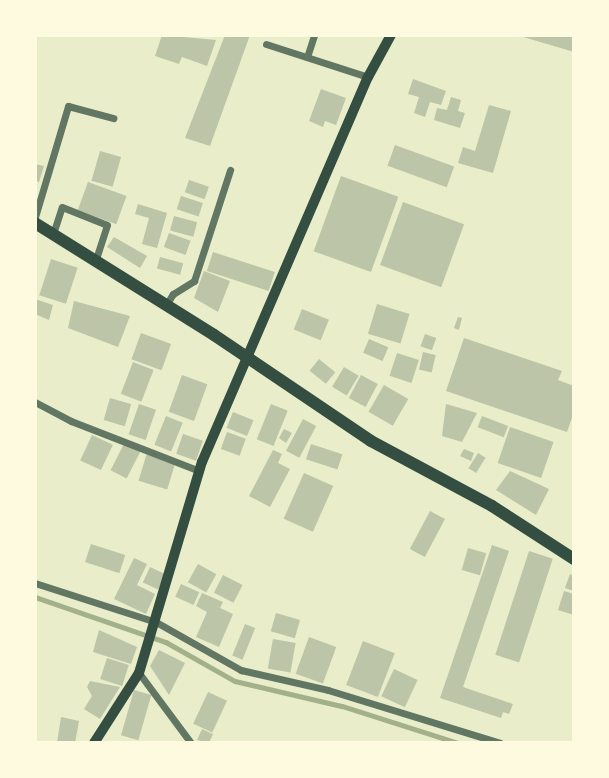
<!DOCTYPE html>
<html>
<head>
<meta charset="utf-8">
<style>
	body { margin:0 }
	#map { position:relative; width:609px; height:778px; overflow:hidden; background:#e9edc9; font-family:Barlow,sans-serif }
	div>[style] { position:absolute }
	.stream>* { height:4.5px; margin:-2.25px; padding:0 2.25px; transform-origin:2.25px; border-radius:2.25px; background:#a3b18a }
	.building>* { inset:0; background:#bcc5a7; transform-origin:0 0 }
	.minor>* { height:7px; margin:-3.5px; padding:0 3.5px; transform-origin:3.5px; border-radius:3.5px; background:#617663 }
	.secondary>* { height:10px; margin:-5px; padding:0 5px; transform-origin:5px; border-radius:5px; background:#344e41 }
	.trunk>* { height:12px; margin:-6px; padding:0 6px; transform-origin:6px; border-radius:6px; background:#344e41 }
	span { translate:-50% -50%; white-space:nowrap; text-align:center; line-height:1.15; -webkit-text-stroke:5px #fefae0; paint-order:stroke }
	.frame { position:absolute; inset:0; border:37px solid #fefae0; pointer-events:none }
</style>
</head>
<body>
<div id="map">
	<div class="stream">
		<div style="left:35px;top:597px;width:139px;rotate:19deg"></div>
		<div style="left:166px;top:642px;width:79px;rotate:29.5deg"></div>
		<div style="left:235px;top:681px;width:110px;rotate:13.2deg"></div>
		<div style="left:342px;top:706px;width:122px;rotate:17.7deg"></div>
	</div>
	<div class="building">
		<div style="clip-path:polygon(162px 35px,216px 40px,207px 66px,182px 57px,179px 64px,155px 56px)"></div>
		<div style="clip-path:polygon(225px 35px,250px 35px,210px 146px,185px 138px)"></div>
		<div style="clip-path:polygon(520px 35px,574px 35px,574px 52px,520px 36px)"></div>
		<div style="clip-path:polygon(413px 79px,446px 91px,441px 105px,430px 102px,425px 117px,414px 113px,419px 97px,408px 94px)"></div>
		<div style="clip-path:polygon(321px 89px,346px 98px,336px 125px,325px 121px,323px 127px,309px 121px)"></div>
		<div style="clip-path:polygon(451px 97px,461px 100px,458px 111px,465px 113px,460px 128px,434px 120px,437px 108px,447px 110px)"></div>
		<div style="clip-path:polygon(489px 105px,511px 111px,493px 173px,458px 163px,463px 147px,475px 151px)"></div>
		<div style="left:395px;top:145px;width:63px;height:22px;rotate:20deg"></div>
		<div style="left:100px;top:151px;width:22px;height:31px;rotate:16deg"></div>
		<div style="clip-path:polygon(35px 164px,44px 166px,39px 182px,35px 181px)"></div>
		<div style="left:341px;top:176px;width:61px;height:80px;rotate:20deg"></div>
		<div style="left:189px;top:180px;width:21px;height:13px;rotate:19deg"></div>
		<div style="left:88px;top:182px;width:41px;height:30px;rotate:20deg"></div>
		<div style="left:181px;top:196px;width:23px;height:14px;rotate:18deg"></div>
		<div style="left:403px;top:202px;width:65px;height:67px;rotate:20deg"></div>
		<div style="clip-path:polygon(138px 204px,167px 213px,157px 248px,142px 244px,149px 218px,135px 214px)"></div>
		<div style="left:174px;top:216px;width:24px;height:15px;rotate:15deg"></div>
		<div style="left:169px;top:233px;width:23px;height:15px;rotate:20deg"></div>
		<div style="clip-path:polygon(114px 237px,147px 256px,140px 268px,107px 247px)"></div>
		<div style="left:213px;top:252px;width:65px;height:20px;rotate:18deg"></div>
		<div style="left:160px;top:257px;width:24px;height:12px;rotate:15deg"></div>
		<div style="left:51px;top:259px;width:28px;height:38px;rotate:18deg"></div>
		<div style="clip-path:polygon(204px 271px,230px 281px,218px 312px,194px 298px)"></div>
		<div style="clip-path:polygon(35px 299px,53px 305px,49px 320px,35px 314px)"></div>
		<div style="clip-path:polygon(74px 301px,130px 316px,118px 347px,68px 328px)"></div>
		<div style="left:377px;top:304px;width:34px;height:31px;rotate:17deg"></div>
		<div style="left:302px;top:309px;width:29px;height:22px;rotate:22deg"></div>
		<div style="clip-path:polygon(458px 317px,462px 318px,459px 330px,454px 328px)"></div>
		<div style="left:141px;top:333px;width:32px;height:28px;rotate:20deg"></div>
		<div style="left:425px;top:334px;width:12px;height:13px;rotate:20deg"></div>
		<div style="clip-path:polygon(464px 338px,562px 371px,558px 380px,574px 386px,574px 412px,567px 432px,446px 391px)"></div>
		<div style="left:369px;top:339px;width:21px;height:15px;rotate:23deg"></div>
		<div style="left:423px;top:352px;width:13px;height:18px;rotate:13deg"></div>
		<div style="left:397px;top:353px;width:23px;height:24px;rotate:18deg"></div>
		<div style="left:319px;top:359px;width:21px;height:15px;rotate:39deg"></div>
		<div style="left:133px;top:362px;width:22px;height:34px;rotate:21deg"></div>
		<div style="left:344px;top:367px;width:17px;height:23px;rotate:31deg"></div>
		<div style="left:182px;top:375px;width:27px;height:39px;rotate:20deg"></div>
		<div style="left:361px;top:375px;width:19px;height:26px;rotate:28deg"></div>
		<div style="left:384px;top:385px;width:28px;height:31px;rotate:30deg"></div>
		<div style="left:110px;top:398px;width:22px;height:23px;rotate:16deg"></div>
		<div style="left:139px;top:404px;width:18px;height:32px;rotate:19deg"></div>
		<div style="left:271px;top:404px;width:18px;height:38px;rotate:22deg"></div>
		<div style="clip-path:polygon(446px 404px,477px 413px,462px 442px,442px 436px)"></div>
		<div style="left:233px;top:412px;width:22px;height:17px;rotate:22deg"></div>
		<div style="left:166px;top:416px;width:18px;height:31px;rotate:22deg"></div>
		<div style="left:482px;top:416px;width:28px;height:12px;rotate:21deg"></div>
		<div style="left:303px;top:419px;width:15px;height:36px;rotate:28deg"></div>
		<div style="left:510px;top:427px;width:46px;height:38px;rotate:19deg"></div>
		<div style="clip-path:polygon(284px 429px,292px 433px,286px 443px,279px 438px)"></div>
		<div style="left:227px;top:432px;width:20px;height:18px;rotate:20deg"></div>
		<div style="left:183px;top:434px;width:21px;height:21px;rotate:19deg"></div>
		<div style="left:92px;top:435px;width:23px;height:28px;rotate:25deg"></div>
		<div style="left:126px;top:440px;width:18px;height:34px;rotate:27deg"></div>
		<div style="left:311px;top:444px;width:33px;height:16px;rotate:18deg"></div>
		<div style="clip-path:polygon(464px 449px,474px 453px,471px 461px,460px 456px)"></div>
		<div style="clip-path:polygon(273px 450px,282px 454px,278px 463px,290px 469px,270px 507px,249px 496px)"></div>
		<div style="left:147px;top:453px;width:30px;height:29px;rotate:17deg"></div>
		<div style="left:478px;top:453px;width:9px;height:18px;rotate:32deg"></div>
		<div style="clip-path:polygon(510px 471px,549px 489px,536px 515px,496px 490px)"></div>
		<div style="left:304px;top:473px;width:32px;height:50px;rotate:24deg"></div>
		<div style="left:430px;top:511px;width:17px;height:43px;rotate:28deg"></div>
		<div style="left:91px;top:544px;width:36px;height:19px;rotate:18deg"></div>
		<div style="clip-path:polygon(492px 545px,509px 551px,463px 687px,513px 704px,509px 714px,503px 712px,501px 718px,440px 698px)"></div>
		<div style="left:468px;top:548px;width:19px;height:23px;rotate:16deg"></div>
		<div style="left:529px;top:551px;width:25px;height:109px;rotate:18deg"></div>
		<div style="clip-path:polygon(134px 558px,147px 564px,137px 585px,155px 594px,146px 614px,114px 599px)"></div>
		<div style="left:198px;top:564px;width:21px;height:21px;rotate:29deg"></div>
		<div style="left:150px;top:567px;width:17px;height:17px;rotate:25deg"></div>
		<div style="clip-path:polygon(570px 574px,574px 576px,574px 591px,565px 588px)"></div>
		<div style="left:223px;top:575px;width:22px;height:20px;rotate:27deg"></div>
		<div style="left:181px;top:584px;width:20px;height:14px;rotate:24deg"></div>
		<div style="clip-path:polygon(564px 591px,574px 594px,574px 615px,558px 610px)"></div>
		<div style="clip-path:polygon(202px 593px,223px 602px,220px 608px,233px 614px,219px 647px,196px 637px,207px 612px,196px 606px)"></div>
		<div style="left:276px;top:613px;width:25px;height:19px;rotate:16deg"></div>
		<div style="left:245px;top:624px;width:11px;height:34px;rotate:22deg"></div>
		<div style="clip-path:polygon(99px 630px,137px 647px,131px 664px,93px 652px)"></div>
		<div style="left:309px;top:637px;width:29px;height:39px;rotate:20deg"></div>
		<div style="left:273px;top:639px;width:23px;height:30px;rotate:10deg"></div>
		<div style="left:363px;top:641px;width:34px;height:47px;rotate:21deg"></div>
		<div style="clip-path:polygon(159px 650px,185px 663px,169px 695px,150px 666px)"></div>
		<div style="left:107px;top:658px;width:23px;height:22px;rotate:18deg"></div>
		<div style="left:394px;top:669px;width:26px;height:30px;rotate:25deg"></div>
		<div style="clip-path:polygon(90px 681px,120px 687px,100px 719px,84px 709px,92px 696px,87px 687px)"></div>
		<div style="left:134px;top:690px;width:18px;height:47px;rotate:16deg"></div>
		<div style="left:208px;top:692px;width:21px;height:35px;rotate:25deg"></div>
		<div style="clip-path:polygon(61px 717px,79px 721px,75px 743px,57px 743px)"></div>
		<div style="clip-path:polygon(202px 729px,213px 734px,209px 743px,197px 740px)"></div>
	</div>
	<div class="minor">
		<div style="left:266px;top:44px;width:107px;rotate:17.9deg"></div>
		<div style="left:307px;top:57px;width:23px;rotate:-72deg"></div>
		<div style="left:35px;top:217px;width:116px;rotate:-73.4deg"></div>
		<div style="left:68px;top:106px;width:47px;rotate:14.9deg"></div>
		<div style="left:53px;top:234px;width:28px;rotate:-72deg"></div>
		<div style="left:62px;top:207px;width:48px;rotate:21.8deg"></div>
		<div style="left:107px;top:225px;width:38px;rotate:108deg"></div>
		<div style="left:166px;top:305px;width:13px;rotate:-58deg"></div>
		<div style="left:173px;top:294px;width:25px;rotate:-32deg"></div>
		<div style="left:194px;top:281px;width:117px;rotate:-72deg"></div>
		<div style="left:35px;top:402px;width:41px;rotate:27.8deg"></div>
		<div style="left:71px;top:421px;width:138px;rotate:21.2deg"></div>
		<div style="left:35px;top:583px;width:127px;rotate:17.9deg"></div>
		<div style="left:156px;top:622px;width:98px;rotate:29.5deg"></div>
		<div style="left:241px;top:670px;width:89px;rotate:12.9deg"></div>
		<div style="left:328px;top:690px;width:180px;rotate:17.1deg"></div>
		<div style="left:139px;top:673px;width:87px;rotate:53.4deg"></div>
	</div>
	<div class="secondary">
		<div style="left:94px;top:743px;width:83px;rotate:-57.3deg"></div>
		<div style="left:139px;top:673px;width:220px;rotate:-73.4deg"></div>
		<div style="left:202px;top:462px;width:419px;rotate:-66.7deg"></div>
		<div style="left:368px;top:77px;width:48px;rotate:-61.3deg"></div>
	</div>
	<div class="trunk">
		<div style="left:35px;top:223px;width:211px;rotate:32deg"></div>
		<div style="left:214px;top:335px;width:189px;rotate:34deg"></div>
		<div style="left:371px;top:441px;width:137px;rotate:28.2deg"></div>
		<div style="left:492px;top:506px;width:98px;rotate:32.9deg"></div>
	</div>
	<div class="frame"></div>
</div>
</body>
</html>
